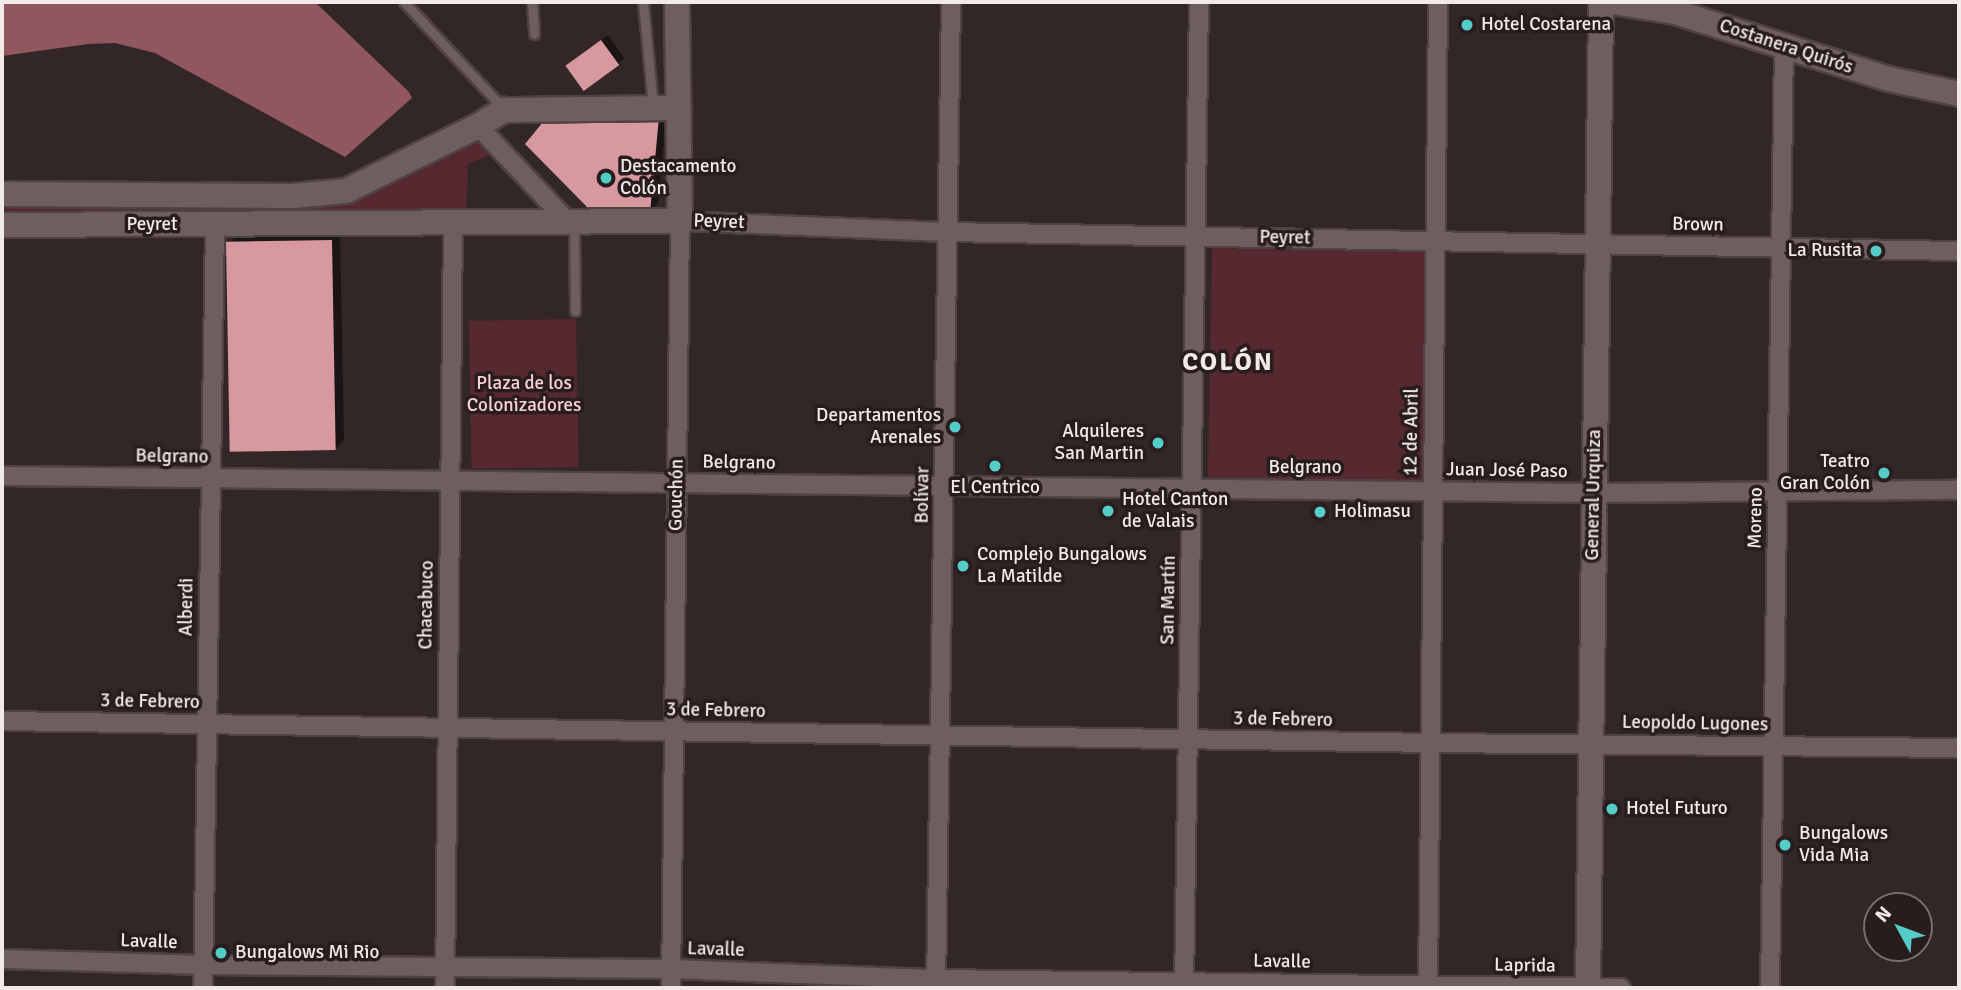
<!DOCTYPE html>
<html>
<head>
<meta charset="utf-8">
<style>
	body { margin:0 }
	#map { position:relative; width:1961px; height:990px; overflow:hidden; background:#332627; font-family:Signika,sans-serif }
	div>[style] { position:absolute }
	.green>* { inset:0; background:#562930; transform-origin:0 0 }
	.water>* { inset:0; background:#91575f }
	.shadow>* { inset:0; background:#0007 }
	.building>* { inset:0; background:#d7989f; transform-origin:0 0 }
	.roads { filter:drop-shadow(2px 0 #4e4344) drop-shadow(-2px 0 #4e4344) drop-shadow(0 2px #4e4344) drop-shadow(0 -2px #4e4344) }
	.lane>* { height:9px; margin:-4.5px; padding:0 4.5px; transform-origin:4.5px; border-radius:4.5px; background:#6e5e60 }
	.street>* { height:18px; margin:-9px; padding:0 9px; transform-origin:9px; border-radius:9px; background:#6e5e60 }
	.secondary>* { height:24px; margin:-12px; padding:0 12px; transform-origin:12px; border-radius:12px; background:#6e5e60 }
	.dots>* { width:19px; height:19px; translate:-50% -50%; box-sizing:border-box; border:4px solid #291c1d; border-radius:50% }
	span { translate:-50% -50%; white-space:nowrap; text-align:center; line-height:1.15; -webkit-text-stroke:7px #291c1d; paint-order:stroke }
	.poi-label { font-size:19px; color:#f2e9e9 }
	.left { translate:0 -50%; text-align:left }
	.right { translate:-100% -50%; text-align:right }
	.street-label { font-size:19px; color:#f2e9e9 }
	.park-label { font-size:19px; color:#f7d1d5 }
	.district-label { font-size:26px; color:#f2e9e9; font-weight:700; letter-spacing:2px }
	.frame { position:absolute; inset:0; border:4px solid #f2e9e9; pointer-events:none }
	.north { position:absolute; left:1863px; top:892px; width:70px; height:70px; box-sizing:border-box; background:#291c1d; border:2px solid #796e6f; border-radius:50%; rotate:311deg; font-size:19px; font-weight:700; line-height:28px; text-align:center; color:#f2e9e9 }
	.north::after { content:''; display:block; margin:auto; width:24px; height:32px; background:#54cdc8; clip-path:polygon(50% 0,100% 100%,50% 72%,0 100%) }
</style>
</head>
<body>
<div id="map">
	<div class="green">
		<div style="clip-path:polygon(479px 133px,498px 152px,468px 164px,466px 214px,253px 211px,240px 216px,2px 212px,2px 200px,296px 203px)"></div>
		<div style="left:1212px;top:248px;width:215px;height:231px;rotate:1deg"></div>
		<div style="left:576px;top:319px;width:148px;height:107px;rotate:89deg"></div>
	</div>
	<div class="water">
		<div style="clip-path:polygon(2px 2px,315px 2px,409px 92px,412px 98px,345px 157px,155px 53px,115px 43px,88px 44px,2px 56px)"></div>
	</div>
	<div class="shadow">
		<div style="clip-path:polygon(608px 35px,624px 58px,618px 64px,567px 65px)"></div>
		<div style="clip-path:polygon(667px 109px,658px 203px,649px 211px,545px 124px,553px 115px)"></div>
		<div style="clip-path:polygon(340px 233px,344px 440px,336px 448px,228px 244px,236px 236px)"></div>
	</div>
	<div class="building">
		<div style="left:601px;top:40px;width:31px;height:44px;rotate:54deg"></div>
		<div style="clip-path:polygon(659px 117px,650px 213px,591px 211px,525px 144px,543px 122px)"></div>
		<div style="left:332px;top:240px;width:210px;height:106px;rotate:89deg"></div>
	</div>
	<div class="roads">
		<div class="lane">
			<div style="left:404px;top:2px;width:145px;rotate:47deg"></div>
			<div style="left:532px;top:2px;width:32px;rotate:86deg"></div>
			<div style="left:643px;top:2px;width:104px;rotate:84.5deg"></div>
			<div style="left:574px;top:223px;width:88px;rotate:89.3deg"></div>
		</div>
		<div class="street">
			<div style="left:478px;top:126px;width:132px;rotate:46.8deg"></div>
			<div style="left:2px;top:476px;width:1592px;rotate:0.61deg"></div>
			<div style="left:1594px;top:493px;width:365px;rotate:-0.5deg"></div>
			<div style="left:2px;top:721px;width:1429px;rotate:0.88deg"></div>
			<div style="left:1431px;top:743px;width:528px;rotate:0.54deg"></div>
			<div style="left:2px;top:959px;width:202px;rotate:1.7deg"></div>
			<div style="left:204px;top:965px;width:468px;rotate:0.5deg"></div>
			<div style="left:672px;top:969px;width:264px;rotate:2.2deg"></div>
			<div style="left:936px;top:979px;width:685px;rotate:0.75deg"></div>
			<div style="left:203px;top:988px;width:762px;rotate:-89.1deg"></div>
			<div style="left:445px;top:988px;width:765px;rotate:-89.4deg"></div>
			<div style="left:671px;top:988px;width:767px;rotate:-89.33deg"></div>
			<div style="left:680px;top:221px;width:268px;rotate:2.4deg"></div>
			<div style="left:948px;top:232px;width:1011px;rotate:1.08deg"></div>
			<div style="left:936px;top:988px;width:986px;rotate:-89.13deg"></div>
			<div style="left:1184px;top:988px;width:986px;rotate:-89.13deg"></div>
			<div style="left:1428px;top:988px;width:986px;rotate:-89.42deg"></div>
			<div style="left:1770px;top:988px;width:940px;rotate:-89.15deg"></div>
		</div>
		<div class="secondary">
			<div style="left:1612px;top:2px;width:64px;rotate:9deg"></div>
			<div style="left:1675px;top:12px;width:224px;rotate:17.4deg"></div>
			<div style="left:1889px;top:79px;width:72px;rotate:12.1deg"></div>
			<div style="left:2px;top:194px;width:291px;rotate:0.4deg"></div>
			<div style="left:293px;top:196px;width:53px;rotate:-5.4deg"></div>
			<div style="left:346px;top:191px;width:147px;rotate:-26.2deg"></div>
			<div style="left:478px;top:126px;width:31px;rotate:-32deg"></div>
			<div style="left:504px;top:110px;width:174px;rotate:-0.7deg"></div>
			<div style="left:2px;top:225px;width:678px;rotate:-0.34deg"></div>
			<div style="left:680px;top:221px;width:219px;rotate:-90.8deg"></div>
			<div style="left:1588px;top:988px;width:986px;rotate:-89.24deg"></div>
		</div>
	</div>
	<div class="dots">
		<div style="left:1467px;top:25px;background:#54cdc8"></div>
		<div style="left:606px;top:178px;background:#54cdc8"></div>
		<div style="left:1876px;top:251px;background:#54cdc8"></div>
		<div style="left:955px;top:427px;background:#54cdc8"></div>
		<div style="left:1158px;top:443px;background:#54cdc8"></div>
		<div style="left:995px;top:466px;background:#54cdc8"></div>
		<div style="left:1884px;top:473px;background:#54cdc8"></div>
		<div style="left:1108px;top:511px;background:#54cdc8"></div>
		<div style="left:1320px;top:512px;background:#54cdc8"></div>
		<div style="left:963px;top:566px;background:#54cdc8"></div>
		<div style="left:1612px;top:809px;background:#54cdc8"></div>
		<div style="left:1785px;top:845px;background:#54cdc8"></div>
		<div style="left:221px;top:953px;background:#54cdc8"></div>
	</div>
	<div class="poi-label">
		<span class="left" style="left:1481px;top:25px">Hotel Costarena</span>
		<span class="left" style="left:620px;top:178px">Destacamento<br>Colón</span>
		<span class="right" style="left:1862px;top:251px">La Rusita</span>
		<span class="right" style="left:941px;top:427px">Departamentos<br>Arenales</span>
		<span class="right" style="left:1144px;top:443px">Alquileres<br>San Martin</span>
		<span class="right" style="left:1870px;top:473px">Teatro<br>Gran Colón</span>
		<span style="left:995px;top:488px">El Centrico</span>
		<span class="left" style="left:1122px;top:511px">Hotel Canton<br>de Valais</span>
		<span class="left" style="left:1334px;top:512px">Holimasu</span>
		<span class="left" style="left:977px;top:566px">Complejo Bungalows<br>La Matilde</span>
		<span class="left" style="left:1626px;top:809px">Hotel Futuro</span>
		<span class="left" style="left:1799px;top:845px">Bungalows<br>Vida Mia</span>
		<span class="left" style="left:235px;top:953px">Bungalows Mi Rio</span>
	</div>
	<div class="street-label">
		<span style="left:1786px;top:47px;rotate:18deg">Costanera Quirós</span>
		<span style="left:719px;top:222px;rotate:2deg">Peyret</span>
		<span style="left:152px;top:225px">Peyret</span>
		<span style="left:1698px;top:225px;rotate:1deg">Brown</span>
		<span style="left:1285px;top:238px;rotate:1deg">Peyret</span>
		<span style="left:1412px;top:432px;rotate:-89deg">12 de Abril</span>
		<span style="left:172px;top:457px;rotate:1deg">Belgrano</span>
		<span style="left:739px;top:463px;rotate:1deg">Belgrano</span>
		<span style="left:1305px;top:468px">Belgrano</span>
		<span style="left:1507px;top:471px;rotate:1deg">Juan José Paso</span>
		<span style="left:677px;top:495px;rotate:-89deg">Gouchón</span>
		<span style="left:923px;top:495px;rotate:-89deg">Bolívar</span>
		<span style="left:1594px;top:495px;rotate:-89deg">General Urquiza</span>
		<span style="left:1756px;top:518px;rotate:-89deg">Moreno</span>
		<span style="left:1169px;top:600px;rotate:-89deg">San Martín</span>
		<span style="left:427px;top:605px;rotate:-89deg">Chacabuco</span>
		<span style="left:187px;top:607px;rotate:-89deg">Alberdi</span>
		<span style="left:150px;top:702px;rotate:1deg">3 de Febrero</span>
		<span style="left:716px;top:711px;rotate:1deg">3 de Febrero</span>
		<span style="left:1283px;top:720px;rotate:1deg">3 de Febrero</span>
		<span style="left:1695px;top:724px;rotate:1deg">Leopoldo Lugones</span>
		<span style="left:149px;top:942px;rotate:2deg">Lavalle</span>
		<span style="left:716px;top:950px;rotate:2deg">Lavalle</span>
		<span style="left:1282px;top:962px;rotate:1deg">Lavalle</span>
		<span style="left:1525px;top:966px;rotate:1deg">Laprida</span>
	</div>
	<div class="park-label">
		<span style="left:524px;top:395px">Plaza de los<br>Colonizadores</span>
	</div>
	<div class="district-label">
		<span style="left:1228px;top:363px">COLÓN</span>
	</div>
	<div class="frame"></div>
	<div class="north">N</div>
</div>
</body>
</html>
